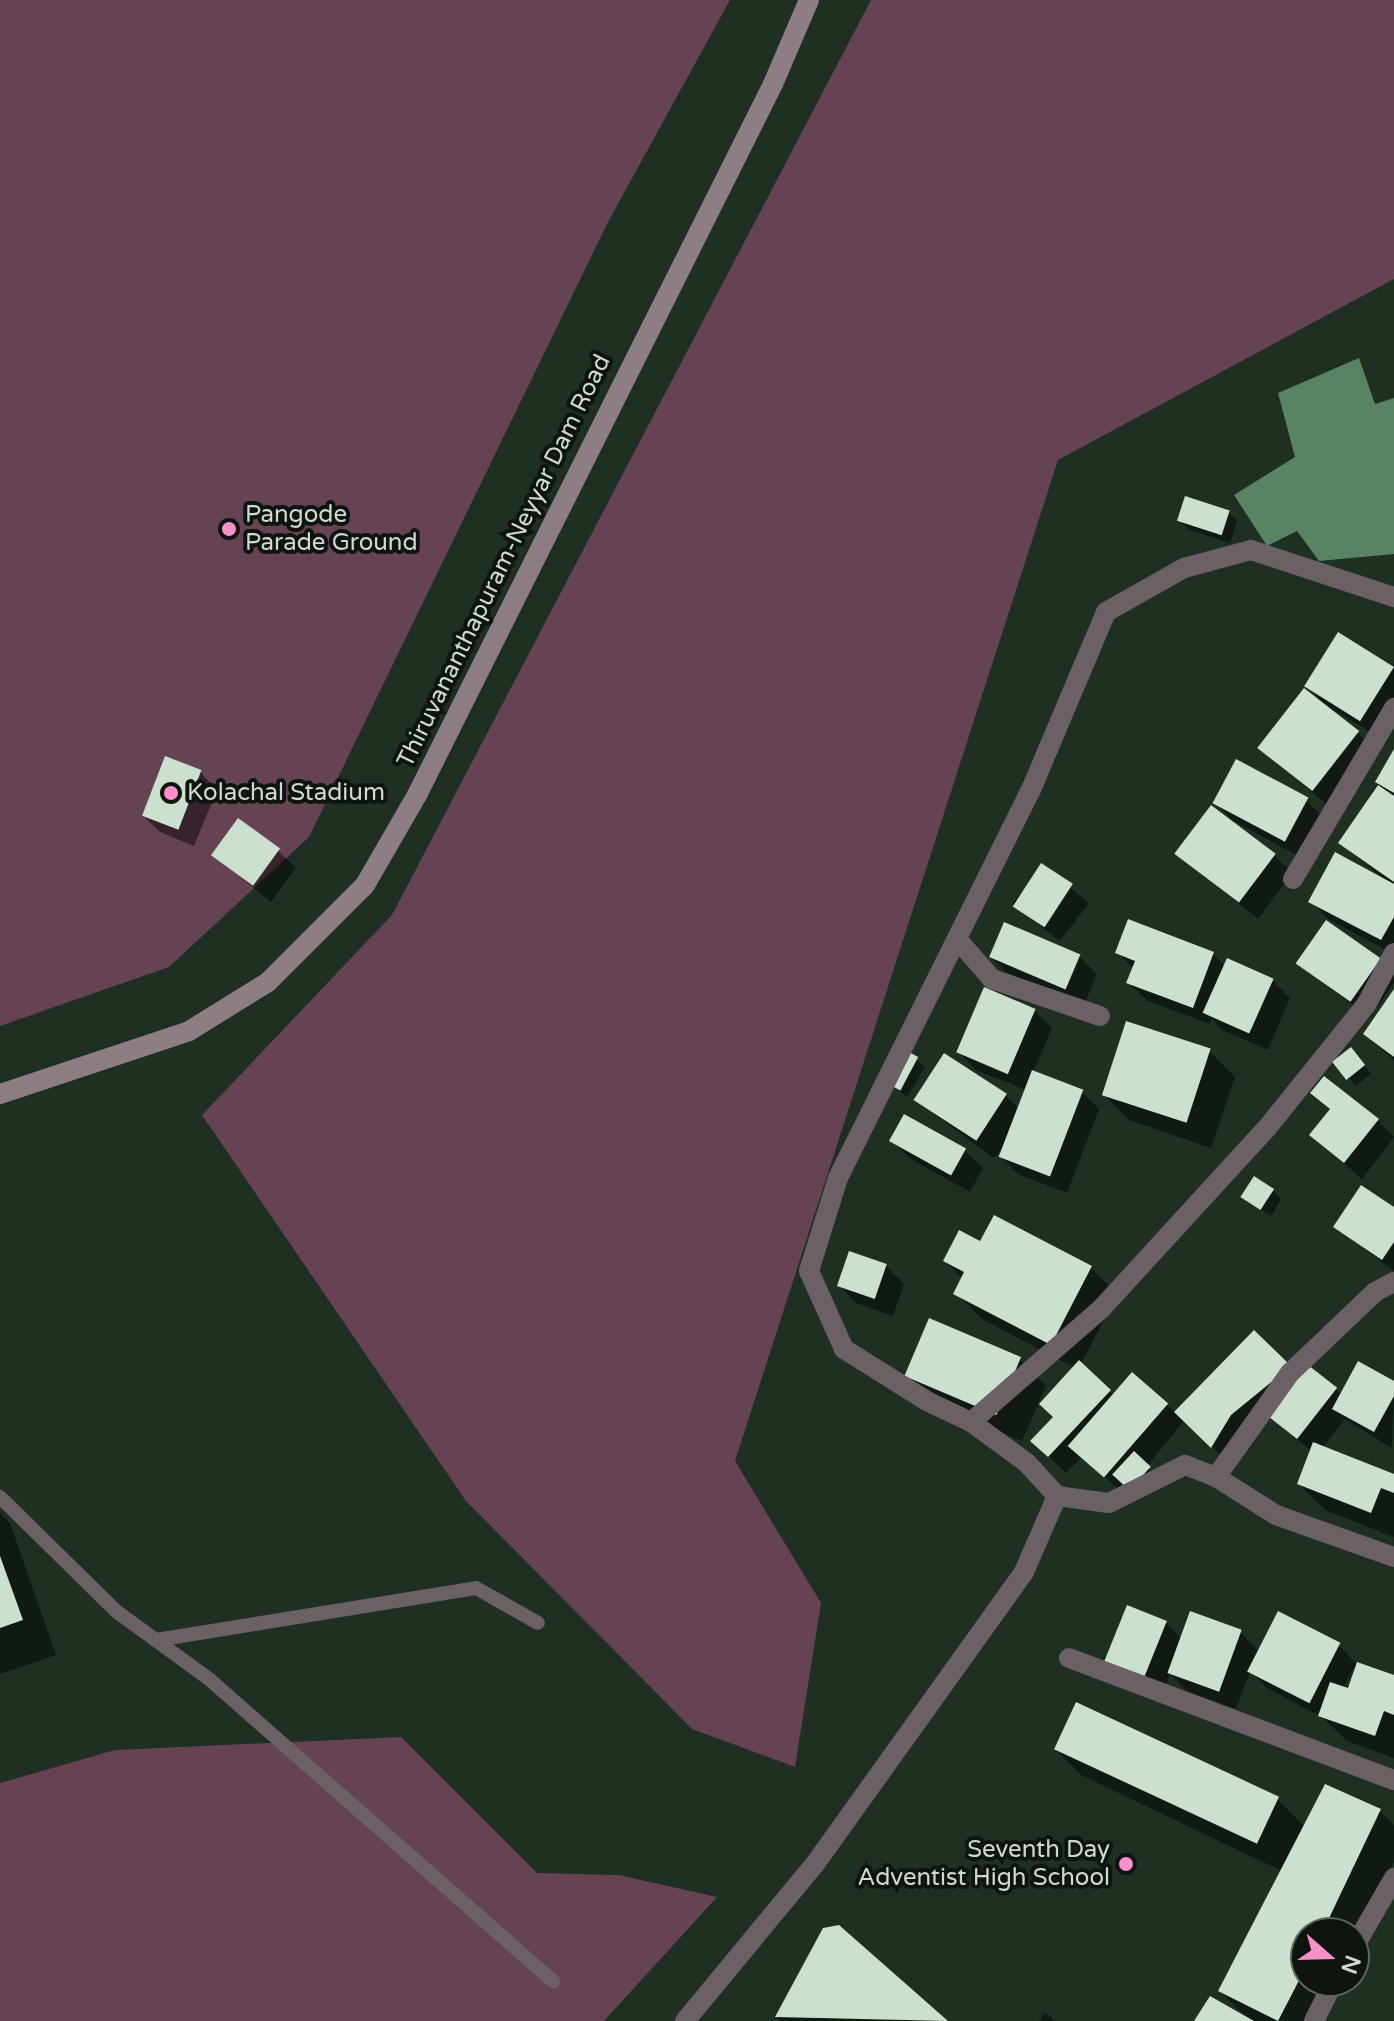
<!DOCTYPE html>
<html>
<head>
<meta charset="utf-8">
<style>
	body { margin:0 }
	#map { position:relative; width:1394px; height:2021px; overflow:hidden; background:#1f2f22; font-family:"Varela Round",sans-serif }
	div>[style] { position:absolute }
	.green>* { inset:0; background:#664255 }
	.water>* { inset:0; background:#598362 }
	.shadow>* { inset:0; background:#0007; transform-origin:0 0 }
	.building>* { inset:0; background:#cbe0cf; transform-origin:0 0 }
	.service>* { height:14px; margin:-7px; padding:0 7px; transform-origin:7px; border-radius:7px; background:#6a6065 }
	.minor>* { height:20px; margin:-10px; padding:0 10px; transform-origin:10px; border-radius:10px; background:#6a6065 }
	.secondary>* { height:20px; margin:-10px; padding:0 10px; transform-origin:10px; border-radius:10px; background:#8d7d85 }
	.dots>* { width:22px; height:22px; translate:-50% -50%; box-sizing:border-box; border:4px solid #0e150f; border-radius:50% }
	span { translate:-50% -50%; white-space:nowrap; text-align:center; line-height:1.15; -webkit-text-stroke:8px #0e150f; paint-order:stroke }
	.poi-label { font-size:24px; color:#cfdad1 }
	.left { translate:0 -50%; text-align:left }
	.right { translate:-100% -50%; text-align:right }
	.street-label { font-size:24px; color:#cfdad1 }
	.north { position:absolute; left:1290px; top:1917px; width:80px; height:80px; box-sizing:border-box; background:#0e150f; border:2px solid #5b645d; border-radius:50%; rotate:110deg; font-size:22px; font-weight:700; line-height:32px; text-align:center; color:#cfdad1 }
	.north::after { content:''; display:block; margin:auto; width:28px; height:36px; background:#f98fc9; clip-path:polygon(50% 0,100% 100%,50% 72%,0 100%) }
</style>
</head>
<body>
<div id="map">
	<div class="green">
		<div style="clip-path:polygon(0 0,730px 0,608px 222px,309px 837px,169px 967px,0 1026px)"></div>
		<div style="clip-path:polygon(871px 0,1394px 0,1394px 279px,1058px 460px,735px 1461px,821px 1603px,795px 1767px,692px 1729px,466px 1501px,202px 1115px,392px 915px)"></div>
		<div style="clip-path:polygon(401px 1737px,537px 1873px,619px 1875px,717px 1897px,604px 2021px,0 2021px,0 1783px,115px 1750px)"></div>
	</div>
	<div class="water">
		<div style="clip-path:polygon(1359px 358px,1375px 404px,1394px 398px,1394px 554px,1319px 561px,1297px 531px,1267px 546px,1234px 495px,1295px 457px,1278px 393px)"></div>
	</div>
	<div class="shadow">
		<div style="clip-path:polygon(1229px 513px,1237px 521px,1230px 543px,1188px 529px,1179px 520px)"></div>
		<div style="clip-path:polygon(1339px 635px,1394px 669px,1394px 718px,1381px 739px,1331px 708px,1375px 750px,1331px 808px,1260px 748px,1318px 698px,1307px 686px)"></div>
		<div style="clip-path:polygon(1394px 756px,1394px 954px,1328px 919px,1311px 901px,1379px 875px,1341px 843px)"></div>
		<div style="clip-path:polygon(200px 772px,217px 790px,194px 846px,160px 832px,142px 815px)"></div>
		<div style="clip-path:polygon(1306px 800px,1324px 818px,1302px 858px,1232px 820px,1215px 802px)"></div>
		<div style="clip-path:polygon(278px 851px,296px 868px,271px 902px,213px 855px)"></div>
		<div style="clip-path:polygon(1177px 854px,1274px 855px,1292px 873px,1258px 919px)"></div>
		<div style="left:1042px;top:866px;width:60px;height:48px;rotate:38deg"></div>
		<div style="clip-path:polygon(1326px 922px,1394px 973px,1394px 982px,1370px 1018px,1298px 964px)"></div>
		<div style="clip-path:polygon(1118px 953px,1212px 953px,1225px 966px,1272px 980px,1290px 998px,1268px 1050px,1222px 1030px,1212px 1019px,1210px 1024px,1146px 1000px,1129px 983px,1134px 969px)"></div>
		<div style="clip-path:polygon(1079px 956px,1097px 974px,1083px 1007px,1008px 974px,991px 957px)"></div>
		<div style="clip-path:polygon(1394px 995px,1394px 1060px,1365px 1034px)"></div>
		<div style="clip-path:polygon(1034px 1010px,1052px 1028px,1033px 1073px,1082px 1092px,1099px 1109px,1067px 1193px,1018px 1174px,1000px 1156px,1004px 1146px,994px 1158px,915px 1100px,1006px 1096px,1019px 1109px,1026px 1090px,976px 1070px,959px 1052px)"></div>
		<div style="clip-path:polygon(1209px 1051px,1235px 1077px,1211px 1148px,1129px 1120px,1103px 1094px)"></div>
		<div style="clip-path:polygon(1359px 1057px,1371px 1074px,1356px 1086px,1335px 1061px)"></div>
		<div style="clip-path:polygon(916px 1059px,925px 1067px,907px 1097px,889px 1083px)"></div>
		<div style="clip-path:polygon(1313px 1093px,1377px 1120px,1394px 1137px,1362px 1179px,1312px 1135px,1331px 1111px)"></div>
		<div style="clip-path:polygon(905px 1117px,965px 1151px,983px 1168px,970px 1192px,909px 1158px,892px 1140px)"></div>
		<div style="clip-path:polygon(1273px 1190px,1281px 1199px,1271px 1216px,1244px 1197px)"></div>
		<div style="clip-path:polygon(1394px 1209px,1394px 1271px,1335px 1227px)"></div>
		<div style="clip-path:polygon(981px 1244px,1091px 1268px,1117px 1294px,1081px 1364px,1114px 1396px,1166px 1404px,1176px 1413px,1254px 1332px,1301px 1378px,1309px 1368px,1342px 1395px,1394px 1384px,1392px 1448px,1345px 1419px,1322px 1448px,1394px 1476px,1394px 1537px,1325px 1510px,1299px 1484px,1312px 1452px,1269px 1415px,1229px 1464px,1185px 1420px,1147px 1466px,1158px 1477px,1124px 1494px,1082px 1457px,1066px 1473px,1033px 1441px,1055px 1417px,1075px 1368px,982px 1319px,956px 1293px,963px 1279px,945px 1261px)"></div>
		<div style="clip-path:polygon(850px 1253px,886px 1266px,904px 1284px,893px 1316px,856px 1303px,839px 1285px)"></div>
		<div style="clip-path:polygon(1020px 1360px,1046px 1386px,1022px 1441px,932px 1402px,906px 1376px)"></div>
		<div style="clip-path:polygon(0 1513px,10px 1523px,56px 1655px,0 1674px)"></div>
		<div style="clip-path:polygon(evenodd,1278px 1614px,1339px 1645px,1356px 1664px,1394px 1677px,1394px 1758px,1347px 1741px,1322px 1717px,1267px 1688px,1250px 1671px,1236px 1709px,1187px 1691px,1170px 1674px,1162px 1695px,1124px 1680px,1166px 1623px,1182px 1639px,1240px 1632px,1259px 1651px,1278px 1614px,1355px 1666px,1349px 1690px,1343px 1688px,1355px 1666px)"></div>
		<div style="clip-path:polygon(1055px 1749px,1277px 1799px,1305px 1827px,1380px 1811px,1394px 1825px,1394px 1862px,1354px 1947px,1354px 1933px,1306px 1933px,1306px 1981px,1338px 1981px,1319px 2021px,1197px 2021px,1247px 2018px,1220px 1991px,1282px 1871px,1081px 1775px)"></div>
		<div style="clip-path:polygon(839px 1927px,945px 2021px,781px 2021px,777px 2017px)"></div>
		<div style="clip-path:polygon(1045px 2013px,1055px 2021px,1039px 2021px)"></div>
	</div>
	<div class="building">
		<div style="left:1185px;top:496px;width:47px;height:26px;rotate:18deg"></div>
		<div style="left:1338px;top:632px;width:66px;height:64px;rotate:32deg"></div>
		<div style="left:1304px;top:688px;width:70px;height:76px;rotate:38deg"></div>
		<div style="clip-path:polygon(1394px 749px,1394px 793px,1375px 782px)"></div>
		<div style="left:165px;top:756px;width:39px;height:64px;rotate:21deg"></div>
		<div style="left:1236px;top:759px;width:82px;height:50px;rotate:28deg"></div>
		<div style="clip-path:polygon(1378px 785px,1394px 796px,1394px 882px,1338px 843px)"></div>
		<div style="left:1211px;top:805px;width:81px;height:61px;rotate:37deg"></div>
		<div style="left:238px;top:818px;width:52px;height:46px;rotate:36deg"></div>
		<div style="clip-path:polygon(1335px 852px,1394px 884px,1394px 917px,1381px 940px,1308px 902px)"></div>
		<div style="left:1041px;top:863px;width:38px;height:52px;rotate:33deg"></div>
		<div style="clip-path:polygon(1128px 919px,1214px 952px,1193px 1008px,1126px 983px,1135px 961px,1115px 953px)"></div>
		<div style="left:1326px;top:920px;width:67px;height:53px;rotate:35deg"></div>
		<div style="left:1004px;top:922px;width:83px;height:38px;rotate:23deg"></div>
		<div style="left:1227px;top:958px;width:51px;height:60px;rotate:24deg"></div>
		<div style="left:984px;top:987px;width:56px;height:71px;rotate:23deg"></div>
		<div style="clip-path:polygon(1394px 989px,1394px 1057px,1363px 1034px)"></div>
		<div style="left:1126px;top:1021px;width:89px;height:78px;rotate:18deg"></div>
		<div style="left:1351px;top:1047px;width:23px;height:24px;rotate:52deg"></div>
		<div style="left:905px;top:1050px;width:15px;height:38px;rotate:28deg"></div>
		<div style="left:944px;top:1053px;width:75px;height:56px;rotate:33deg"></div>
		<div style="left:1032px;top:1070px;width:55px;height:93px;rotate:21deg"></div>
		<div style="clip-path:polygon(1324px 1076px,1379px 1119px,1344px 1163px,1309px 1135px,1330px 1109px,1310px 1093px)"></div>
		<div style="left:904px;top:1114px;width:71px;height:31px;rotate:29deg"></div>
		<div style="left:1254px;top:1176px;width:24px;height:25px;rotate:33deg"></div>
		<div style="clip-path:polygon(1361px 1185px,1394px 1207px,1394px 1242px,1382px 1260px,1333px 1227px)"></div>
		<div style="clip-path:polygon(994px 1215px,1092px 1266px,1051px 1345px,953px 1294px,964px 1272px,943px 1261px,959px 1230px,980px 1241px)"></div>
		<div style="left:849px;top:1251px;width:40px;height:37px;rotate:19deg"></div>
		<div style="left:929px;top:1318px;width:100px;height:63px;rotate:23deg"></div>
		<div style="clip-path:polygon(1254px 1330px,1291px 1366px,1231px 1415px,1211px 1448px,1174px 1412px)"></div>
		<div style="clip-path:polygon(1079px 1360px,1111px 1390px,1048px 1457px,1030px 1441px,1053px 1417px,1039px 1404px)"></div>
		<div style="clip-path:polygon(1358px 1361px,1394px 1381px,1394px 1396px,1374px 1432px,1332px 1409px)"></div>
		<div style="left:1308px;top:1365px;width:37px;height:65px;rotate:38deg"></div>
		<div style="left:1132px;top:1372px;width:48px;height:98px;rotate:41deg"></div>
		<div style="clip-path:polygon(1313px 1442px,1394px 1474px,1394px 1493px,1381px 1488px,1371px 1513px,1297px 1484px)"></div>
		<div style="left:1134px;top:1451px;width:23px;height:32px;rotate:43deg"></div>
		<div style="clip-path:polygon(0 1556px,23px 1620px,0 1628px)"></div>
		<div style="left:1127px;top:1605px;width:43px;height:62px;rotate:22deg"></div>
		<div style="left:1190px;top:1611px;width:55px;height:66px;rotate:20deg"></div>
		<div style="left:1278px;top:1611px;width:70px;height:68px;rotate:27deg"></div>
		<div style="clip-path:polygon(1357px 1662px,1394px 1675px,1394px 1715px,1384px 1711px,1375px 1736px,1318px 1716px,1330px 1682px,1348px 1688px)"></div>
		<div style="left:1076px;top:1702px;width:224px;height:52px;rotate:25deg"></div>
		<div style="clip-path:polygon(1325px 1784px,1381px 1809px,1322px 1933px,1306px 1933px,1306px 1967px,1278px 2021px,1218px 1991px)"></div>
		<div style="clip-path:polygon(839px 1925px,948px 2021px,775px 2017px,823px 1928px)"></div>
		<div style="clip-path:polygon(1210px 1996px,1254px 2021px,1194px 2021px)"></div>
	</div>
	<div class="service">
		<div style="left:0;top:1497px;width:163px;rotate:44.5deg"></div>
		<div style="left:116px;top:1611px;width:115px;rotate:36.2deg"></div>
		<div style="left:209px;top:1679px;width:458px;rotate:41.3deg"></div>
		<div style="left:156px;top:1640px;width:324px;rotate:-9.2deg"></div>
		<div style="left:476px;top:1588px;width:71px;rotate:29.4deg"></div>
	</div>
	<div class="minor">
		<div style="left:1293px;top:879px;width:199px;rotate:-59.4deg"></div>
		<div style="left:957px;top:939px;width:53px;rotate:48.8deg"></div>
		<div style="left:992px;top:979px;width:114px;rotate:18.9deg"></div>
		<div style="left:971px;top:1422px;width:172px;rotate:-41deg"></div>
		<div style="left:1101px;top:1309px;width:246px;rotate:-47.5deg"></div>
		<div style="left:1267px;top:1128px;width:158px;rotate:-51.2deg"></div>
		<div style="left:1366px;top:1005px;width:59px;rotate:-61.7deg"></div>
		<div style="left:1216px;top:1477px;width:128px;rotate:-54.6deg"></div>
		<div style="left:1290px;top:1373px;width:117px;rotate:-43.6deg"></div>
		<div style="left:1375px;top:1292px;width:21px;rotate:-28deg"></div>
		<div style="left:1057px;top:1496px;width:52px;rotate:7.7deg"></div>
		<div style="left:1109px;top:1503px;width:85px;rotate:-26.6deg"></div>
		<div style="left:1185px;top:1465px;width:33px;rotate:21deg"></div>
		<div style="left:1216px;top:1477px;width:71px;rotate:32.3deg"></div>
		<div style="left:1276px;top:1515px;width:125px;rotate:19.6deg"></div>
		<div style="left:1069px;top:1658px;width:347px;rotate:20.6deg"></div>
		<div style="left:1354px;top:1947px;width:80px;rotate:-59.9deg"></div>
		<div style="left:685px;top:2021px;width:204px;rotate:-50.4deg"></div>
		<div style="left:815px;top:1864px;width:359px;rotate:-54.4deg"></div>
		<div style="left:1024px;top:1572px;width:83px;rotate:-66.5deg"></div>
		<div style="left:1057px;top:1496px;width:45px;rotate:-132.3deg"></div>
		<div style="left:1027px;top:1463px;width:69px;rotate:-143.8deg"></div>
		<div style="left:971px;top:1422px;width:49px;rotate:-154.5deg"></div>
		<div style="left:927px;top:1401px;width:98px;rotate:-147.9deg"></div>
		<div style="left:844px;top:1349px;width:85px;rotate:-114.2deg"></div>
		<div style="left:809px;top:1271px;width:97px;rotate:-72.7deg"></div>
		<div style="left:838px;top:1178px;width:431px;rotate:-63.6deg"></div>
		<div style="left:1030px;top:792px;width:195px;rotate:-67.1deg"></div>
		<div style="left:1106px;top:612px;width:90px;rotate:-29.4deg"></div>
		<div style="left:1184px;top:568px;width:69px;rotate:-15deg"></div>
		<div style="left:1251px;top:550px;width:151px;rotate:18.2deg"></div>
		<div style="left:1314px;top:2021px;width:45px;rotate:-63.4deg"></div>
	</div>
	<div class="secondary">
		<div style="left:0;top:1094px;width:199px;rotate:-18.4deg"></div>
		<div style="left:189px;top:1031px;width:93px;rotate:-31.8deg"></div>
		<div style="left:268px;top:982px;width:137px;rotate:-45deg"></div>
		<div style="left:365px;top:885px;width:104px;rotate:-60deg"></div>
		<div style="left:417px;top:795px;width:795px;rotate:-63.4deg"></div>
		<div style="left:773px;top:84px;width:91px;rotate:-66.8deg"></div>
	</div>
	<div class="dots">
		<div style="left:229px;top:529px;background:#f98fc9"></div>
		<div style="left:171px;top:793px;background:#f98fc9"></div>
		<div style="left:1126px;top:1864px;background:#f98fc9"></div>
	</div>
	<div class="poi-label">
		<span class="left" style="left:245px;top:529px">Pangode<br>Parade Ground</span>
		<span class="left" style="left:187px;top:793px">Kolachal Stadium</span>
		<span class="right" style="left:1110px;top:1864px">Seventh Day<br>Adventist High School</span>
	</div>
	<div class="street-label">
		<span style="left:504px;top:561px;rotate:-64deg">Thiruvananthapuram-Neyyar Dam Road</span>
	</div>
	<div class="north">N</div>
</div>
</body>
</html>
